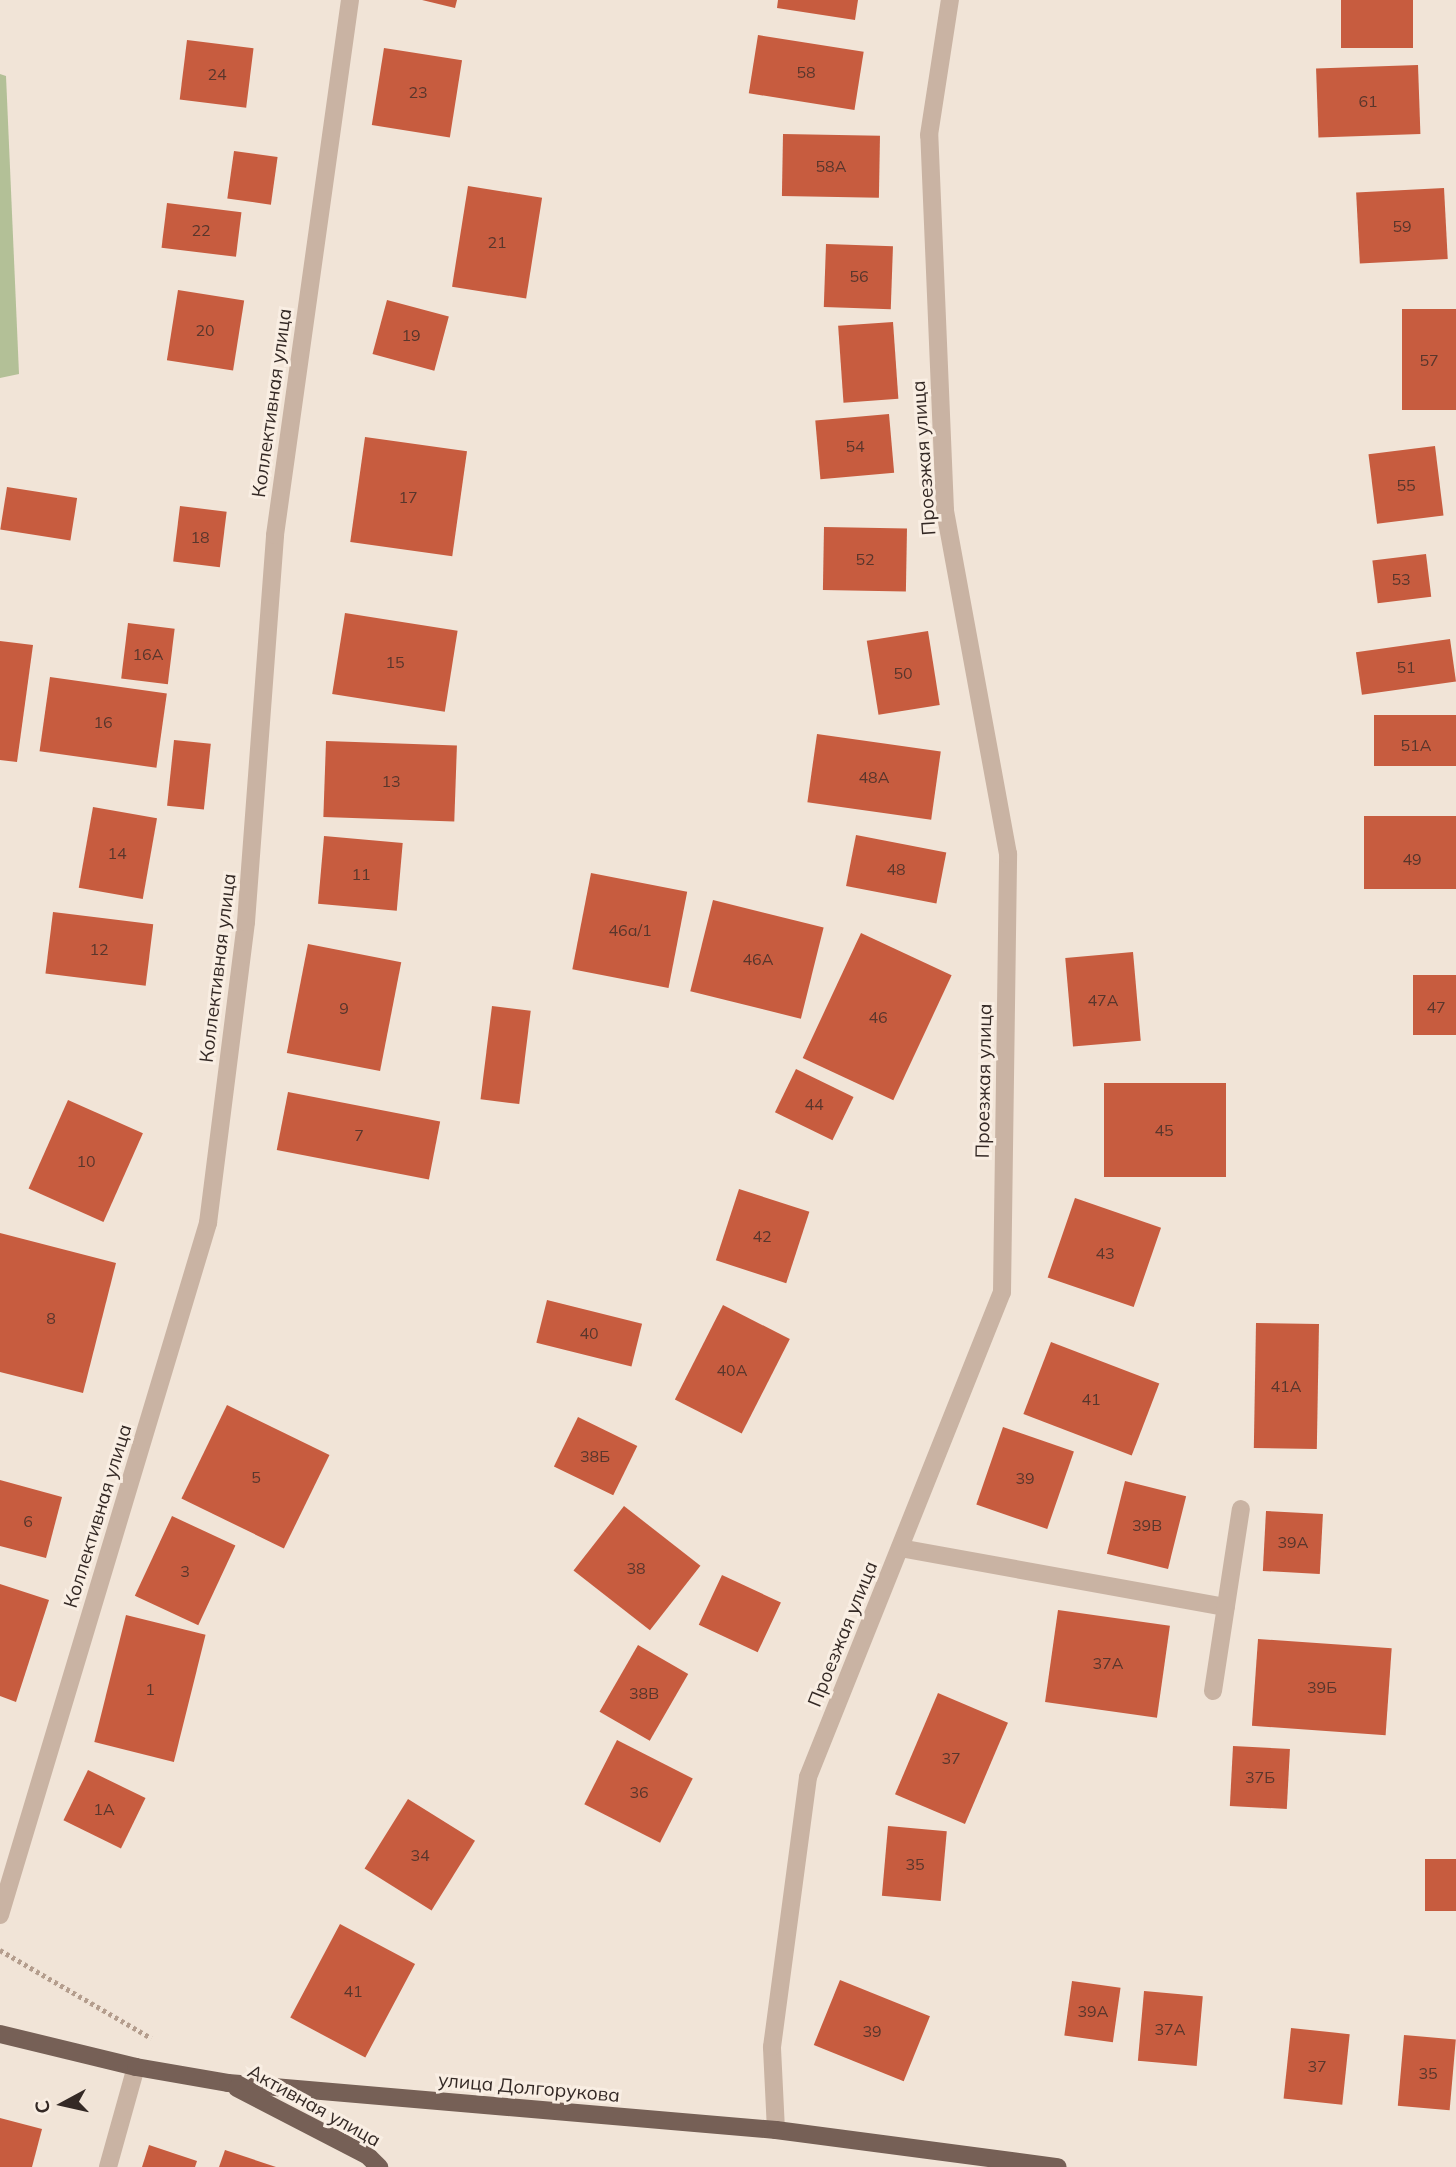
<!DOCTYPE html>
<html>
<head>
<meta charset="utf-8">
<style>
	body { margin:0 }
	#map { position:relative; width:1456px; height:2167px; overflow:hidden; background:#f1e4d7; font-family:Mulish,sans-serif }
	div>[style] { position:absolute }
	.green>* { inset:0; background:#b3c097 }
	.building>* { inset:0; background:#c75c3f; transform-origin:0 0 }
	.path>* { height:4.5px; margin-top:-2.25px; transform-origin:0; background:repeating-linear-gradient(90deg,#b49d8d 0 3.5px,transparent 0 7px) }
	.minor>* { height:18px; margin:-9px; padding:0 9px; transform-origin:9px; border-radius:9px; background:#c9b3a3 }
	.major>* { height:18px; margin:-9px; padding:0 9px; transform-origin:9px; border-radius:9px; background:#766056 }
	span { translate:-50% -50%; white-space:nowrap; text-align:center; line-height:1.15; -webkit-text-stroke:6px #f9eee3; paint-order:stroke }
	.number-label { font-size:16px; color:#59362c }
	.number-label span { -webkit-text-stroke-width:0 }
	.street-label { font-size:19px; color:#342925 }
	.north { position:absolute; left:28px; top:2069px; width:70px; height:70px; -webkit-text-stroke:5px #f9eee3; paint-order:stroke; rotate:262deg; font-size:19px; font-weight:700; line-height:28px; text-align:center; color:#342925 }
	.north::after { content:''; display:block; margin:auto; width:24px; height:32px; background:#342925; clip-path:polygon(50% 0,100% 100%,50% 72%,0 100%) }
</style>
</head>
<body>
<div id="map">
	<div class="green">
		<div style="clip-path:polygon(0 74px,6px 76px,19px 374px,0 378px)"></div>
	</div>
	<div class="building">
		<div style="clip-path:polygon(422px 0,457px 0,455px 8px)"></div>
		<div style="clip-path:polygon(778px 0,858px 0,855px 20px,777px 8px)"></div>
		<div style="left:1341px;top:0;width:72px;height:48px"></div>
		<div style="left:758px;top:35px;width:107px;height:59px;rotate:9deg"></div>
		<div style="left:187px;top:40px;width:67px;height:60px;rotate:7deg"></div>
		<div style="left:384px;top:48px;width:79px;height:78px;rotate:9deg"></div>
		<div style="left:1418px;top:65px;width:69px;height:102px;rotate:88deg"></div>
		<div style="left:783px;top:134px;width:97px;height:62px;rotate:1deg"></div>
		<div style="left:234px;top:151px;width:44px;height:48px;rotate:8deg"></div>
		<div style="left:468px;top:186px;width:75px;height:102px;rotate:9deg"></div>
		<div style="left:1444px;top:188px;width:71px;height:88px;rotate:87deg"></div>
		<div style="left:167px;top:203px;width:75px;height:45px;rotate:7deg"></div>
		<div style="left:826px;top:244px;width:67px;height:63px;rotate:2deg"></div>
		<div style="left:178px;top:290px;width:67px;height:71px;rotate:9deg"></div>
		<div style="left:387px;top:300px;width:64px;height:56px;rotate:15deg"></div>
		<div style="left:1402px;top:309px;width:54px;height:101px"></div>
		<div style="left:893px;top:322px;width:77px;height:55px;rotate:86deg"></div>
		<div style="left:889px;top:414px;width:59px;height:74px;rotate:85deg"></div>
		<div style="left:365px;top:437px;width:103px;height:106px;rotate:8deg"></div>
		<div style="left:1435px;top:446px;width:70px;height:67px;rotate:83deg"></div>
		<div style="left:7px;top:487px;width:71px;height:43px;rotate:9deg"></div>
		<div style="left:180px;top:506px;width:47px;height:56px;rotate:7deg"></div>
		<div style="left:824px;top:527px;width:83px;height:63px;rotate:1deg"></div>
		<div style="left:1426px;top:554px;width:43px;height:54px;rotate:83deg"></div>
		<div style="left:345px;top:613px;width:114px;height:82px;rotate:9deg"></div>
		<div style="left:128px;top:623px;width:47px;height:56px;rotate:7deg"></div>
		<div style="left:928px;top:631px;width:75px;height:62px;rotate:81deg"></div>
		<div style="left:1450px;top:639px;width:43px;height:95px;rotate:82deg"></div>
		<div style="clip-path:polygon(0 641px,33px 645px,17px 762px,0 760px)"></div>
		<div style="left:50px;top:677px;width:118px;height:75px;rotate:8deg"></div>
		<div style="left:1456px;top:715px;width:51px;height:82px;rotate:90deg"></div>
		<div style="left:817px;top:734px;width:125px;height:69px;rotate:8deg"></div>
		<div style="left:174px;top:740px;width:37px;height:66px;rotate:6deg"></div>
		<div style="left:326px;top:741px;width:131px;height:76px;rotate:2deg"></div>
		<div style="left:93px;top:807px;width:65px;height:82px;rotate:10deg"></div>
		<div style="left:1456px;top:816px;width:73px;height:92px;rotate:90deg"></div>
		<div style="left:856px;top:835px;width:92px;height:52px;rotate:11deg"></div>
		<div style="left:324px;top:836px;width:79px;height:68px;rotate:5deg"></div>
		<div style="left:591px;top:873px;width:98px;height:98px;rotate:11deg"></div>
		<div style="left:713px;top:900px;width:114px;height:94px;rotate:14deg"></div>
		<div style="left:53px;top:912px;width:101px;height:62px;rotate:7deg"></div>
		<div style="left:861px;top:933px;width:100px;height:138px;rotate:25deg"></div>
		<div style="left:308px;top:944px;width:95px;height:111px;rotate:11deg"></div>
		<div style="left:1133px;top:952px;width:89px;height:68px;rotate:85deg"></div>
		<div style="left:1456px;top:975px;width:60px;height:43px;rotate:90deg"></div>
		<div style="left:492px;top:1006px;width:39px;height:94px;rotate:7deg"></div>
		<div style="left:796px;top:1069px;width:64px;height:48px;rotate:26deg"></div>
		<div style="left:1104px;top:1083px;width:122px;height:94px"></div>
		<div style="left:288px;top:1092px;width:155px;height:59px;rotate:11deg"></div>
		<div style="left:68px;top:1100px;width:82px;height:97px;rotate:24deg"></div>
		<div style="left:739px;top:1189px;width:74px;height:75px;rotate:18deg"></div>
		<div style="left:1075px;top:1198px;width:91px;height:84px;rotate:19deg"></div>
		<div style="clip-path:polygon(0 1233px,116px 1263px,83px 1393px,0 1372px)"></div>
		<div style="left:547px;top:1300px;width:98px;height:44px;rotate:14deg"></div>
		<div style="left:723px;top:1305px;width:75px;height:106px;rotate:27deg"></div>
		<div style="left:1256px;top:1323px;width:63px;height:125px;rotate:1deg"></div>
		<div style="left:1051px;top:1342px;width:116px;height:77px;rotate:21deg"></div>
		<div style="left:227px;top:1405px;width:114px;height:104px;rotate:26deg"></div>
		<div style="left:578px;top:1417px;width:66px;height:55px;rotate:26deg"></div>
		<div style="left:1003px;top:1427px;width:75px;height:82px;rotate:19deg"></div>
		<div style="clip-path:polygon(0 1480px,62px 1497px,46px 1558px,0 1546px)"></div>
		<div style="left:1125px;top:1481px;width:63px;height:75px;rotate:14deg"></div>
		<div style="left:624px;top:1506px;width:97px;height:82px;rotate:38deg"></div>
		<div style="left:1266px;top:1511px;width:57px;height:60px;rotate:3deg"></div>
		<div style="left:172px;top:1516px;width:70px;height:88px;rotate:25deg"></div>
		<div style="left:722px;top:1575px;width:65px;height:55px;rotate:25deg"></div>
		<div style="clip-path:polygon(0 1584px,49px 1600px,16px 1702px,0 1696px)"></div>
		<div style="left:1058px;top:1610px;width:113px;height:93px;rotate:8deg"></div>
		<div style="left:126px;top:1615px;width:82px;height:131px;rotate:14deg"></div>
		<div style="left:1258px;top:1639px;width:134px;height:87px;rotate:4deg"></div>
		<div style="left:638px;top:1645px;width:58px;height:77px;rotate:30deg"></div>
		<div style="left:938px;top:1693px;width:76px;height:110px;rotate:23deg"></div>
		<div style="left:617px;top:1740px;width:85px;height:72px;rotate:27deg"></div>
		<div style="left:1233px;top:1746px;width:57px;height:60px;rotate:3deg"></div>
		<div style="left:88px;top:1770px;width:64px;height:56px;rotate:26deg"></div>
		<div style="left:408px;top:1799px;width:79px;height:82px;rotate:32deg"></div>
		<div style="left:888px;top:1826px;width:59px;height:70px;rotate:5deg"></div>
		<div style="left:1425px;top:1859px;width:31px;height:52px"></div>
		<div style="left:340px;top:1924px;width:85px;height:106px;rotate:28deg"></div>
		<div style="left:840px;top:1980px;width:97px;height:70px;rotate:22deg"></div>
		<div style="left:1072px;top:1981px;width:49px;height:55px;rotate:8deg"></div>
		<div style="left:1144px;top:1991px;width:59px;height:70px;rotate:5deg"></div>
		<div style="left:1291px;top:2028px;width:59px;height:71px;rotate:6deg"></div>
		<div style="left:1404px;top:2035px;width:52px;height:71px;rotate:5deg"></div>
		<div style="clip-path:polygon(0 2118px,42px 2129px,32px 2167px,0 2167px)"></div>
		<div style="clip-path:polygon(149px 2145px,197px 2161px,195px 2167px,142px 2167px)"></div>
		<div style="clip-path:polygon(225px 2150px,276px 2167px,219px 2167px)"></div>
	</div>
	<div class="path">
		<div style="left:0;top:1950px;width:175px;rotate:30.2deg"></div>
	</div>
	<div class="minor">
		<div style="left:900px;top:1548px;width:331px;rotate:10.3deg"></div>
		<div style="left:1213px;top:1691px;width:184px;rotate:-81.3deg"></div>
		<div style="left:0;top:1915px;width:723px;rotate:-73.27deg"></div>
		<div style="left:208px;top:1223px;width:303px;rotate:-82.8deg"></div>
		<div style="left:246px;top:922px;width:388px;rotate:-85.7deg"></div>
		<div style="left:275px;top:535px;width:540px;rotate:-82.02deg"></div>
		<div style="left:776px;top:2130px;width:83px;rotate:-92.8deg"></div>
		<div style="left:772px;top:2047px;width:272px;rotate:-82.4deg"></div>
		<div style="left:808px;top:1777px;width:522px;rotate:-68.2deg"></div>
		<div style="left:1002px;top:1292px;width:438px;rotate:-89.2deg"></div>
		<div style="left:1008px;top:854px;width:350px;rotate:-100.4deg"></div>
		<div style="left:945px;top:510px;width:375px;rotate:-92.4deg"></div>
		<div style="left:929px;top:135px;width:137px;rotate:-81.2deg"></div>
		<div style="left:108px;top:2167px;width:104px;rotate:-74.4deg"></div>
	</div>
	<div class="major">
		<div style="left:0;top:2034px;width:140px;rotate:13.6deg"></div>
		<div style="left:136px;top:2067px;width:93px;rotate:9.9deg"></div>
		<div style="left:228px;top:2083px;width:550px;rotate:4.9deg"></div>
		<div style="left:776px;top:2130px;width:284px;rotate:7.5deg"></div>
		<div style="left:237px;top:2088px;width:148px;rotate:27.4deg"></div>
		<div style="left:368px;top:2156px;width:16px;rotate:45deg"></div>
	</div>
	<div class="number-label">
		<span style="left:806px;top:72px">58</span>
		<span style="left:217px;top:74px">24</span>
		<span style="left:418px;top:92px">23</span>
		<span style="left:1368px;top:101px">61</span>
		<span style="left:831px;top:166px">58А</span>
		<span style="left:1402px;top:226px">59</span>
		<span style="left:201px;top:230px">22</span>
		<span style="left:497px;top:242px">21</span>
		<span style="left:859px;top:276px">56</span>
		<span style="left:205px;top:330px">20</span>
		<span style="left:411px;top:335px">19</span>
		<span style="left:1429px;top:360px">57</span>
		<span style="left:855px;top:446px">54</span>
		<span style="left:1406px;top:485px">55</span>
		<span style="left:408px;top:497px">17</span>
		<span style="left:200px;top:537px">18</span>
		<span style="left:865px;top:559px">52</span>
		<span style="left:1401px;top:579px">53</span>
		<span style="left:148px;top:654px">16А</span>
		<span style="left:395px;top:662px">15</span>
		<span style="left:1406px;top:667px">51</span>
		<span style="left:903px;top:673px">50</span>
		<span style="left:103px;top:722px">16</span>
		<span style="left:1416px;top:745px">51А</span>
		<span style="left:874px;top:777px">48А</span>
		<span style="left:391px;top:781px">13</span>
		<span style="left:117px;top:853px">14</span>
		<span style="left:1412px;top:859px">49</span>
		<span style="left:896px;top:869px">48</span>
		<span style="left:361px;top:874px">11</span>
		<span style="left:630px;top:930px">46а/1</span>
		<span style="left:99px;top:949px">12</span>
		<span style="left:758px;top:959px">46А</span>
		<span style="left:1103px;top:1000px">47А</span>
		<span style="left:1436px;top:1007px">47</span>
		<span style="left:344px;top:1008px">9</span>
		<span style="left:878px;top:1017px">46</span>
		<span style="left:814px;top:1104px">44</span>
		<span style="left:1164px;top:1130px">45</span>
		<span style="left:359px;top:1135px">7</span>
		<span style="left:86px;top:1161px">10</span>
		<span style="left:762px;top:1236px">42</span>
		<span style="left:1105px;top:1253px">43</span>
		<span style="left:51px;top:1318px">8</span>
		<span style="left:589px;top:1333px">40</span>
		<span style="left:732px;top:1370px">40А</span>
		<span style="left:1286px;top:1386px">41А</span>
		<span style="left:1091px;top:1399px">41</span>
		<span style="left:595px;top:1456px">38Б</span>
		<span style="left:256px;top:1477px">5</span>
		<span style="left:1025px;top:1478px">39</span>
		<span style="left:28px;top:1521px">6</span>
		<span style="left:1147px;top:1525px">39В</span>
		<span style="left:1293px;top:1542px">39А</span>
		<span style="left:636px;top:1568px">38</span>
		<span style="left:185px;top:1571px">3</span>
		<span style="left:1108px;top:1663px">37А</span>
		<span style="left:1322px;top:1687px">39Б</span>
		<span style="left:150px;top:1689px">1</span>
		<span style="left:644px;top:1693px">38В</span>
		<span style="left:951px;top:1758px">37</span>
		<span style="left:1260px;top:1777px">37Б</span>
		<span style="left:639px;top:1792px">36</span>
		<span style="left:104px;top:1809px">1А</span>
		<span style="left:420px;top:1855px">34</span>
		<span style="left:915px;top:1864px">35</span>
		<span style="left:353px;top:1991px">41</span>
		<span style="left:1093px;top:2011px">39А</span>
		<span style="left:1170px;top:2029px">37А</span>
		<span style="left:872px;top:2031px">39</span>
		<span style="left:1317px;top:2066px">37</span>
		<span style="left:1428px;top:2073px">35</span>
	</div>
	<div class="street-label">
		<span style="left:272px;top:403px;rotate:-82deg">Коллективная улица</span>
		<span style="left:924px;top:458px;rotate:-94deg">Проезжая улица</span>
		<span style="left:218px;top:968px;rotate:-83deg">Коллективная улица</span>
		<span style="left:984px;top:1081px;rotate:-89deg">Проезжая улица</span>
		<span style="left:98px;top:1516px;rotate:-73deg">Коллективная улица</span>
		<span style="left:843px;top:1634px;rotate:-68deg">Проезжая улица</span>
		<span style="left:529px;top:2088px;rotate:5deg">улица Долгорукова</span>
		<span style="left:314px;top:2106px;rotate:29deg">Активная улица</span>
	</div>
	<div class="north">С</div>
</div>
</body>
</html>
